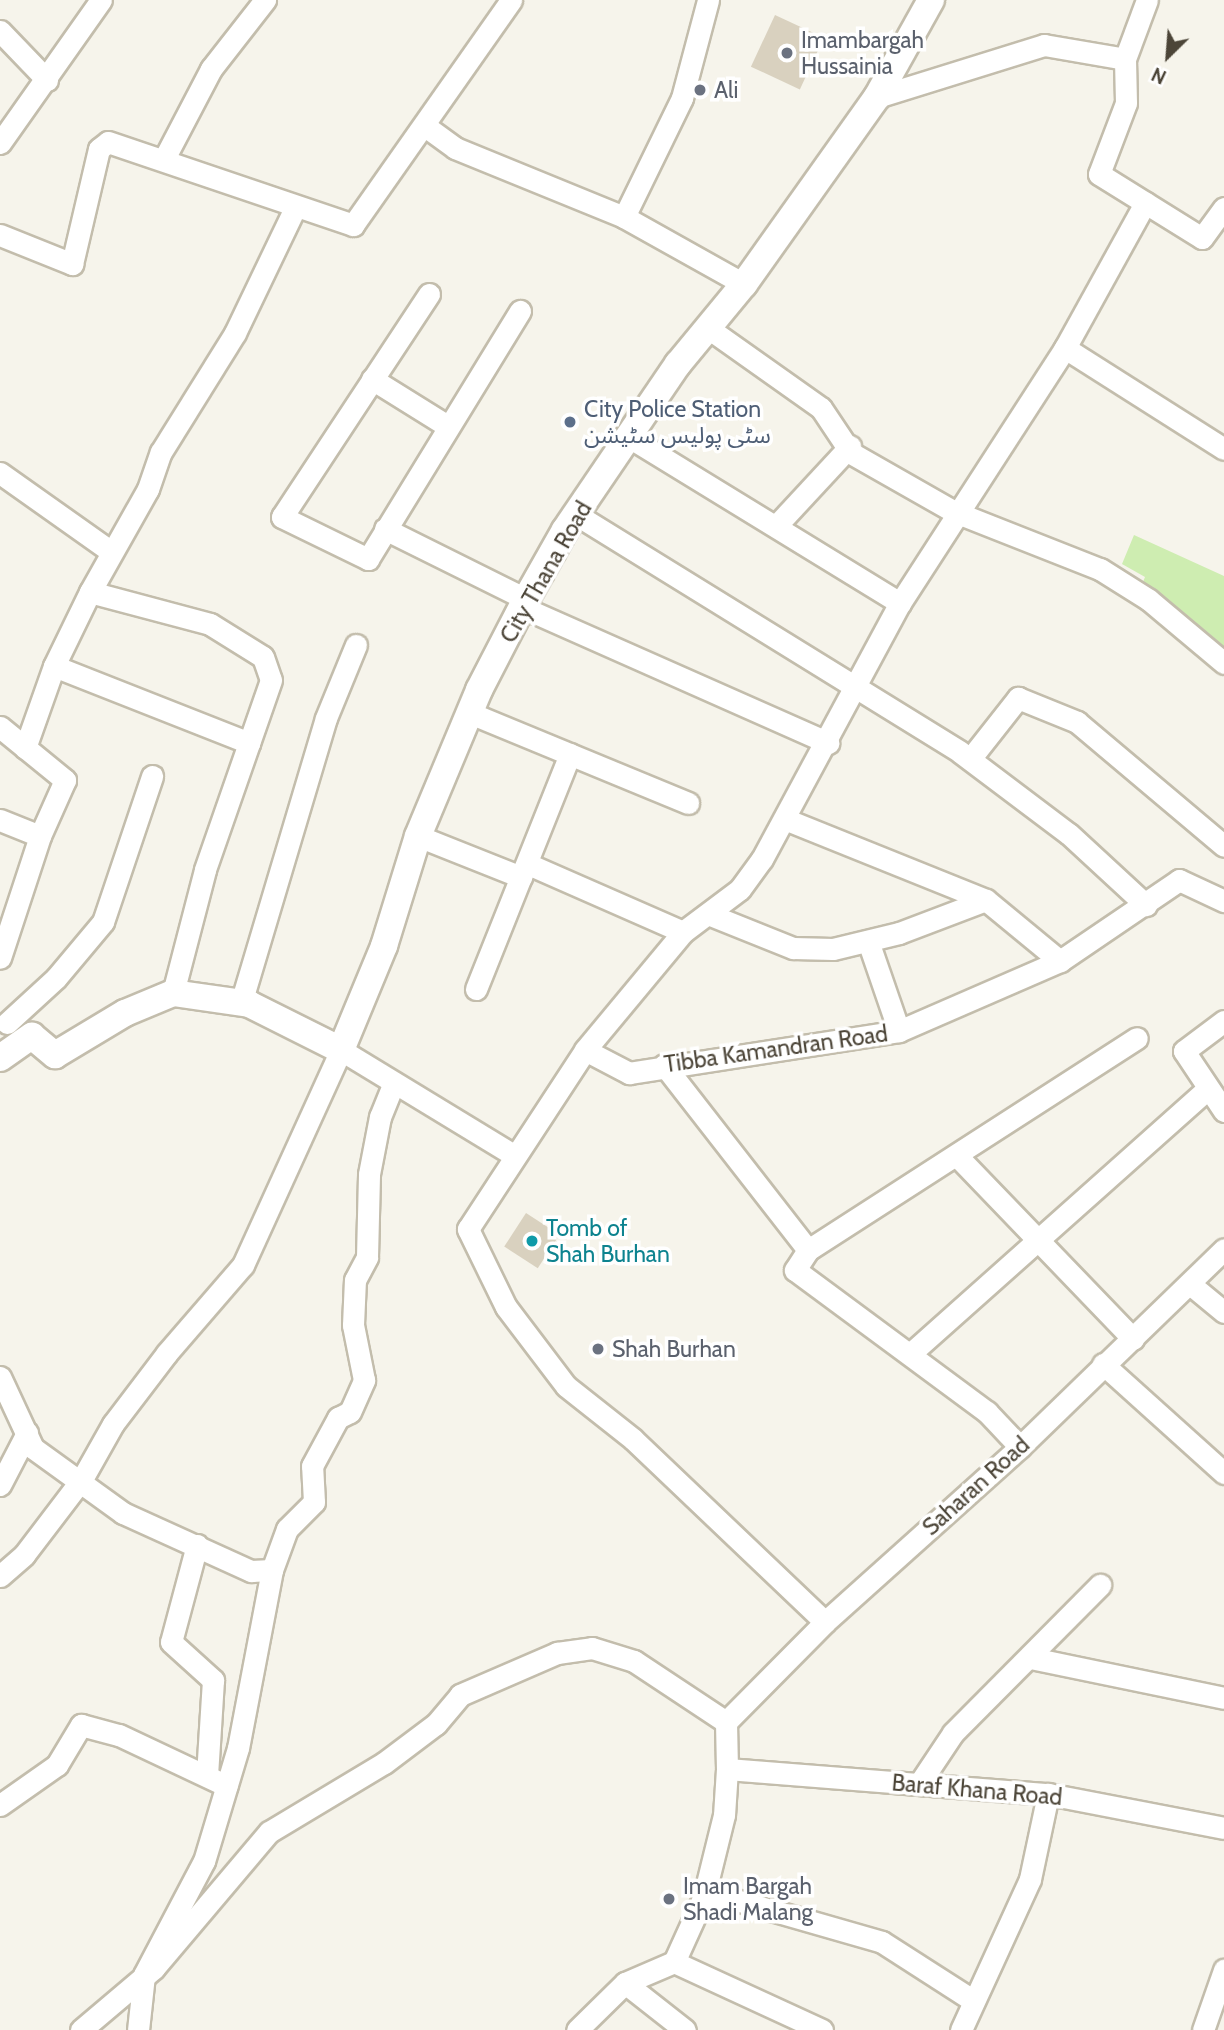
<!DOCTYPE html>
<html>
<head>
<meta charset="utf-8">
<style>
	body { margin:0 }
	#map { position:relative; width:1224px; height:2030px; overflow:hidden; background:#f6f4eb; font-family:Cabin,"Noto Sans Arabic",sans-serif }
	div>[style] { position:absolute }
	.green>* { inset:0; background:#ceedb1 }
	.building>* { inset:0; background:#d9d1bf; transform-origin:0 0 }
	.roads { filter:drop-shadow(2px 0 #c3bdac) drop-shadow(-2px 0 #c3bdac) drop-shadow(0 2px #c3bdac) drop-shadow(0 -2px #c3bdac) }
	.minor>* { height:21px; margin:-10.5px; padding:0 10.5px; transform-origin:10.5px; border-radius:10.5px; background:#fff }
	.tertiary>* { height:26px; margin:-13px; padding:0 13px; transform-origin:13px; border-radius:13px; background:#fff }
	.dots>* { width:19px; height:19px; translate:-50% -50%; box-sizing:border-box; border:4px solid #fff; border-radius:50% }
	span { translate:-50% -50%; white-space:nowrap; text-align:center; line-height:1.15; -webkit-text-stroke:7px #fff; paint-order:stroke }
	.worship-label { font-size:23px; color:#5b616d }
	.left { translate:0 -50%; text-align:left }
	.service-label { font-size:23px; color:#4e5e75 }
	.street-label { font-size:23px; color:#4c4538 }
	.culture-label { font-size:23px; color:#0d838f }
	.north { position:absolute; left:1133px; top:21px; width:70px; height:70px; -webkit-text-stroke:5px #fff; paint-order:stroke; rotate:205deg; font-size:19px; font-weight:700; line-height:28px; text-align:center; color:#4c4538 }
	.north::after { content:''; display:block; margin:auto; width:24px; height:32px; background:#4c4538; clip-path:polygon(50% 0,100% 100%,50% 72%,0 100%) }
</style>
</head>
<body>
<div id="map">
	<div class="green">
		<div style="clip-path:polygon(1134px 535px,1224px 576px,1224px 663px,1138px 594px,1145px 577px,1122px 564px)"></div>
	</div>
	<div class="building">
		<div style="left:775px;top:15px;width:54px;height:57px;rotate:25deg"></div>
		<div style="left:526px;top:1213px;width:40px;height:40px;rotate:33deg"></div>
	</div>
	<div class="roads">
		<div class="minor">
			<div style="left:0;top:31px;width:68px;rotate:46.2deg"></div>
			<div style="left:1125px;top:59px;width:44px;rotate:88.7deg"></div>
			<div style="left:1126px;top:103px;width:76px;rotate:110.8deg"></div>
			<div style="left:1099px;top:174px;width:121px;rotate:31.9deg"></div>
			<div style="left:1202px;top:238px;width:37px;rotate:-54deg"></div>
			<div style="left:877px;top:97px;width:175px;rotate:-17.3deg"></div>
			<div style="left:1044px;top:45px;width:82px;rotate:9.8deg"></div>
			<div style="left:1125px;top:59px;width:63px;rotate:-69.6deg"></div>
			<div style="left:425px;top:126px;width:37px;rotate:36deg"></div>
			<div style="left:455px;top:148px;width:183px;rotate:22.2deg"></div>
			<div style="left:624px;top:217px;width:137px;rotate:29.2deg"></div>
			<div style="left:0;top:143px;width:175px;rotate:-54.8deg"></div>
			<div style="left:164px;top:159px;width:102px;rotate:-62.4deg"></div>
			<div style="left:211px;top:69px;width:88px;rotate:-52deg"></div>
			<div style="left:624px;top:217px;width:132px;rotate:-64deg"></div>
			<div style="left:682px;top:98px;width:101px;rotate:-75.1deg"></div>
			<div style="left:0;top:235px;width:78px;rotate:21.9deg"></div>
			<div style="left:72px;top:264px;width:118px;rotate:-76.8deg"></div>
			<div style="left:99px;top:149px;width:11px;rotate:-38deg"></div>
			<div style="left:108px;top:142px;width:259px;rotate:18.7deg"></div>
			<div style="left:353px;top:225px;width:275px;rotate:-54.9deg"></div>
			<div style="left:429px;top:294px;width:267px;rotate:123.4deg"></div>
			<div style="left:282px;top:517px;width:96px;rotate:26deg"></div>
			<div style="left:368px;top:559px;width:291px;rotate:-58.5deg"></div>
			<div style="left:708px;top:328px;width:138px;rotate:35.3deg"></div>
			<div style="left:821px;top:408px;width:54px;rotate:56.3deg"></div>
			<div style="left:851px;top:453px;width:120px;rotate:29.6deg"></div>
			<div style="left:955px;top:512px;width:156px;rotate:21.5deg"></div>
			<div style="left:1100px;top:569px;width:58px;rotate:32.3deg"></div>
			<div style="left:1149px;top:600px;width:98px;rotate:40deg"></div>
			<div style="left:1065px;top:348px;width:188px;rotate:32.4deg"></div>
			<div style="left:372px;top:379px;width:87px;rotate:31.9deg"></div>
			<div style="left:629px;top:437px;width:318px;rotate:31.5deg"></div>
			<div style="left:0;top:473px;width:135px;rotate:35.3deg"></div>
			<div style="left:577px;top:515px;width:450px;rotate:31.7deg"></div>
			<div style="left:960px;top:752px;width:136px;rotate:37deg"></div>
			<div style="left:1069px;top:834px;width:105px;rotate:42.7deg"></div>
			<div style="left:776px;top:526px;width:109px;rotate:-47.2deg"></div>
			<div style="left:385px;top:529px;width:157px;rotate:26.4deg"></div>
			<div style="left:90px;top:592px;width:118px;rotate:-60.6deg"></div>
			<div style="left:148px;top:489px;width:39px;rotate:-71deg"></div>
			<div style="left:161px;top:452px;width:140px;rotate:-58.1deg"></div>
			<div style="left:235px;top:333px;width:139px;rotate:-64.4deg"></div>
			<div style="left:524px;top:608px;width:333px;rotate:23.9deg"></div>
			<div style="left:54px;top:666px;width:210px;rotate:21.5deg"></div>
			<div style="left:470px;top:713px;width:236px;rotate:22.4deg"></div>
			<div style="left:0;top:727px;width:84px;rotate:39.2deg"></div>
			<div style="left:65px;top:780px;width:61px;rotate:114.1deg"></div>
			<div style="left:40px;top:836px;width:128px;rotate:108.2deg"></div>
			<div style="left:25px;top:748px;width:87px;rotate:-70.5deg"></div>
			<div style="left:54px;top:666px;width:82px;rotate:-64.1deg"></div>
			<div style="left:90px;top:592px;width:124px;rotate:14.9deg"></div>
			<div style="left:210px;top:624px;width:62px;rotate:31.9deg"></div>
			<div style="left:263px;top:657px;width:24px;rotate:71deg"></div>
			<div style="left:271px;top:680px;width:201px;rotate:109.2deg"></div>
			<div style="left:205px;top:870px;width:127px;rotate:104.6deg"></div>
			<div style="left:970px;top:759px;width:78px;rotate:-51.8deg"></div>
			<div style="left:1018px;top:698px;width:64px;rotate:22.1deg"></div>
			<div style="left:1077px;top:722px;width:192px;rotate:40.1deg"></div>
			<div style="left:0;top:820px;width:43px;rotate:21.8deg"></div>
			<div style="left:787px;top:820px;width:214px;rotate:21.9deg"></div>
			<div style="left:986px;top:900px;width:96px;rotate:39.5deg"></div>
			<div style="left:418px;top:836px;width:111px;rotate:21.7deg"></div>
			<div style="left:528px;top:864px;width:169px;rotate:23.7deg"></div>
			<div style="left:708px;top:914px;width:92px;rotate:21.8deg"></div>
			<div style="left:793px;top:948px;width:40px;rotate:1.4deg"></div>
			<div style="left:833px;top:949px;width:68px;rotate:-13.6deg"></div>
			<div style="left:899px;top:933px;width:93px;rotate:-20.8deg"></div>
			<div style="left:868px;top:941px;width:95px;rotate:71deg"></div>
			<div style="left:476px;top:989px;width:253px;rotate:-68.2deg"></div>
			<div style="left:241px;top:1003px;width:297px;rotate:-73.4deg"></div>
			<div style="left:326px;top:718px;width:79px;rotate:-67.7deg"></div>
			<div style="left:1224px;top:1021px;width:50px;rotate:143.1deg"></div>
			<div style="left:1184px;top:1051px;width:72px;rotate:56.3deg"></div>
			<div style="left:7px;top:1023px;width:67px;rotate:-42.6deg"></div>
			<div style="left:56px;top:978px;width:73px;rotate:-50deg"></div>
			<div style="left:103px;top:922px;width:154px;rotate:-71.4deg"></div>
			<div style="left:585px;top:1050px;width:50px;rotate:27.6deg"></div>
			<div style="left:629px;top:1073px;width:273px;rotate:-8.8deg"></div>
			<div style="left:899px;top:1031px;width:176px;rotate:-23.5deg"></div>
			<div style="left:1060px;top:961px;width:144px;rotate:-34.2deg"></div>
			<div style="left:1179px;top:880px;width:50px;rotate:25deg"></div>
			<div style="left:664px;top:1065px;width:234px;rotate:52.1deg"></div>
			<div style="left:808px;top:1250px;width:24px;rotate:123deg"></div>
			<div style="left:795px;top:1270px;width:239px;rotate:36.5deg"></div>
			<div style="left:987px;top:1412px;width:48px;rotate:46.7deg"></div>
			<div style="left:959px;top:1158px;width:251px;rotate:46.1deg"></div>
			<div style="left:808px;top:1250px;width:391px;rotate:-32.8deg"></div>
			<div style="left:1190px;top:1284px;width:44px;rotate:39.5deg"></div>
			<div style="left:910px;top:1354px;width:397px;rotate:-41.7deg"></div>
			<div style="left:1103px;top:1364px;width:163px;rotate:42deg"></div>
			<div style="left:0;top:1377px;width:78px;rotate:65.1deg"></div>
			<div style="left:33px;top:1448px;width:111px;rotate:35.8deg"></div>
			<div style="left:123px;top:1513px;width:141px;rotate:24.4deg"></div>
			<div style="left:251px;top:1571px;width:21px;rotate:-3deg"></div>
			<div style="left:272px;top:1570px;width:181px;rotate:100.8deg"></div>
			<div style="left:238px;top:1748px;width:118px;rotate:106.7deg"></div>
			<div style="left:204px;top:1861px;width:129px;rotate:117.8deg"></div>
			<div style="left:144px;top:1975px;width:55px;rotate:96.2deg"></div>
			<div style="left:0;top:1485px;width:59px;rotate:-62.6deg"></div>
			<div style="left:197px;top:1545px;width:100px;rotate:105deg"></div>
			<div style="left:171px;top:1642px;width:57px;rotate:42.1deg"></div>
			<div style="left:213px;top:1680px;width:96px;rotate:93.6deg"></div>
			<div style="left:272px;top:1570px;width:44px;rotate:-69.9deg"></div>
			<div style="left:287px;top:1529px;width:38px;rotate:-45deg"></div>
			<div style="left:314px;top:1502px;width:36px;rotate:-93deg"></div>
			<div style="left:312px;top:1466px;width:55px;rotate:-61.6deg"></div>
			<div style="left:338px;top:1418px;width:13px;rotate:-27deg"></div>
			<div style="left:350px;top:1412px;width:35px;rotate:-66deg"></div>
			<div style="left:364px;top:1380px;width:56px;rotate:-101.3deg"></div>
			<div style="left:353px;top:1325px;width:45px;rotate:-87.5deg"></div>
			<div style="left:355px;top:1280px;width:26px;rotate:-62deg"></div>
			<div style="left:367px;top:1257px;width:83px;rotate:-88.6deg"></div>
			<div style="left:369px;top:1174px;width:58px;rotate:-79.1deg"></div>
			<div style="left:380px;top:1117px;width:37px;rotate:-68deg"></div>
			<div style="left:0;top:1576px;width:32px;rotate:-41deg"></div>
			<div style="left:24px;top:1555px;width:96px;rotate:-52.7deg"></div>
			<div style="left:82px;top:1479px;width:63px;rotate:-60.6deg"></div>
			<div style="left:113px;top:1424px;width:89px;rotate:-52.7deg"></div>
			<div style="left:167px;top:1353px;width:116px;rotate:-49.2deg"></div>
			<div style="left:243px;top:1265px;width:236px;rotate:-65.5deg"></div>
			<div style="left:341px;top:1050px;width:200px;rotate:31.3deg"></div>
			<div style="left:825px;top:1622px;width:265px;rotate:-136.4deg"></div>
			<div style="left:633px;top:1439px;width:85px;rotate:-141.7deg"></div>
			<div style="left:566px;top:1386px;width:99px;rotate:-127.2deg"></div>
			<div style="left:506px;top:1307px;width:87px;rotate:-116deg"></div>
			<div style="left:468px;top:1229px;width:214px;rotate:-56.8deg"></div>
			<div style="left:585px;top:1050px;width:153px;rotate:-50.3deg"></div>
			<div style="left:683px;top:932px;width:71px;rotate:-37deg"></div>
			<div style="left:740px;top:889px;width:37px;rotate:-54deg"></div>
			<div style="left:762px;top:859px;width:291px;rotate:-61.7deg"></div>
			<div style="left:900px;top:603px;width:304px;rotate:-57.1deg"></div>
			<div style="left:1065px;top:348px;width:166px;rotate:-61.1deg"></div>
			<div style="left:1031px;top:1658px;width:197px;rotate:11.7deg"></div>
			<div style="left:726px;top:1722px;width:141px;rotate:-45.3deg"></div>
			<div style="left:825px;top:1622px;width:262px;rotate:-41.9deg"></div>
			<div style="left:1020px;top:1447px;width:284px;rotate:-44.1deg"></div>
			<div style="left:727px;top:1769px;width:322px;rotate:4.5deg"></div>
			<div style="left:1048px;top:1794px;width:179px;rotate:10.9deg"></div>
			<div style="left:919px;top:1784px;width:61px;rotate:-56.3deg"></div>
			<div style="left:953px;top:1733px;width:209px;rotate:-45.2deg"></div>
			<div style="left:0;top:1805px;width:70px;rotate:-35.1deg"></div>
			<div style="left:57px;top:1765px;width:47px;rotate:-59deg"></div>
			<div style="left:81px;top:1725px;width:39px;rotate:15deg"></div>
			<div style="left:119px;top:1735px;width:119px;rotate:25.3deg"></div>
			<div style="left:704px;top:1896px;width:18px"></div>
			<div style="left:722px;top:1896px;width:166px;rotate:16deg"></div>
			<div style="left:882px;top:1942px;width:109px;rotate:32.7deg"></div>
			<div style="left:674px;top:1962px;width:163px;rotate:24.7deg"></div>
			<div style="left:625px;top:1983px;width:76px;rotate:38.1deg"></div>
			<div style="left:81px;top:2030px;width:96px;rotate:-40.3deg"></div>
			<div style="left:154px;top:1968px;width:178px;rotate:-49.8deg"></div>
			<div style="left:269px;top:1832px;width:134px;rotate:-31deg"></div>
			<div style="left:384px;top:1763px;width:65px;rotate:-36.9deg"></div>
			<div style="left:436px;top:1724px;width:38px;rotate:-50deg"></div>
			<div style="left:460px;top:1695px;width:106px;rotate:-23.4deg"></div>
			<div style="left:557px;top:1653px;width:35px;rotate:-8deg"></div>
			<div style="left:592px;top:1648px;width:44px;rotate:17.2deg"></div>
			<div style="left:634px;top:1661px;width:110px;rotate:33.5deg"></div>
			<div style="left:726px;top:1722px;width:47px;rotate:88.8deg"></div>
			<div style="left:727px;top:1769px;width:46px;rotate:93.7deg"></div>
			<div style="left:724px;top:1815px;width:83px;rotate:103.9deg"></div>
			<div style="left:704px;top:1896px;width:72px;rotate:114.4deg"></div>
			<div style="left:674px;top:1962px;width:53px;rotate:156.8deg"></div>
			<div style="left:625px;top:1983px;width:67px;rotate:135.6deg"></div>
			<div style="left:961px;top:2030px;width:166px;rotate:-65.4deg"></div>
			<div style="left:1030px;top:1879px;width:87px;rotate:-78deg"></div>
			<div style="left:1203px;top:2030px;width:64px;rotate:-70.7deg"></div>
		</div>
		<div class="tertiary">
			<div style="left:0;top:1058px;width:39px;rotate:-35deg"></div>
			<div style="left:32px;top:1036px;width:30px;rotate:40deg"></div>
			<div style="left:55px;top:1055px;width:82px;rotate:-31deg"></div>
			<div style="left:125px;top:1013px;width:52px;rotate:-22.6deg"></div>
			<div style="left:173px;top:993px;width:77px;rotate:8.2deg"></div>
			<div style="left:249px;top:1004px;width:103px;rotate:26.6deg"></div>
			<div style="left:341px;top:1050px;width:113px;rotate:-67.5deg"></div>
			<div style="left:384px;top:946px;width:115px;rotate:-72.8deg"></div>
			<div style="left:418px;top:836px;width:158px;rotate:-67.3deg"></div>
			<div style="left:479px;top:690px;width:102px;rotate:-62.7deg"></div>
			<div style="left:526px;top:599px;width:79px;rotate:-60.5deg"></div>
			<div style="left:565px;top:530px;width:201px;rotate:-55.8deg"></div>
			<div style="left:678px;top:364px;width:104px;rotate:-50.5deg"></div>
			<div style="left:744px;top:284px;width:229px;rotate:-54.6deg"></div>
			<div style="left:877px;top:97px;width:111px;rotate:-60.9deg"></div>
		</div>
	</div>
	<div class="dots">
		<div style="left:787px;top:53px;background:#6b7280"></div>
		<div style="left:700px;top:90px;background:#6b7280"></div>
		<div style="left:570px;top:422px;background:#5c6f8a"></div>
		<div style="left:532px;top:1241px;background:#0f9aa8"></div>
		<div style="left:598px;top:1349px;background:#6b7280"></div>
		<div style="left:669px;top:1899px;background:#6b7280"></div>
	</div>
	<div class="worship-label">
		<span class="left" style="left:801px;top:53px">Imambargah<br>Hussainia</span>
		<span class="left" style="left:714px;top:90px">Ali</span>
		<span class="left" style="left:612px;top:1349px">Shah Burhan</span>
		<span class="left" style="left:683px;top:1899px">Imam Bargah<br>Shadi Malang</span>
	</div>
	<div class="service-label">
		<span class="left" style="left:584px;top:422px">City Police Station<br>سٹی پولیس سٹیشن</span>
	</div>
	<div class="street-label">
		<span style="left:546px;top:572px;rotate:-60deg">City Thana Road</span>
		<span style="left:776px;top:1049px;rotate:-8deg">Tibba Kamandran Road</span>
		<span style="left:976px;top:1486px;rotate:-42deg">Saharan Road</span>
		<span style="left:977px;top:1790px;rotate:5deg">Baraf Khana Road</span>
	</div>
	<div class="culture-label">
		<span class="left" style="left:546px;top:1241px">Tomb of<br>Shah Burhan</span>
	</div>
	<div class="north">N</div>
</div>
</body>
</html>
